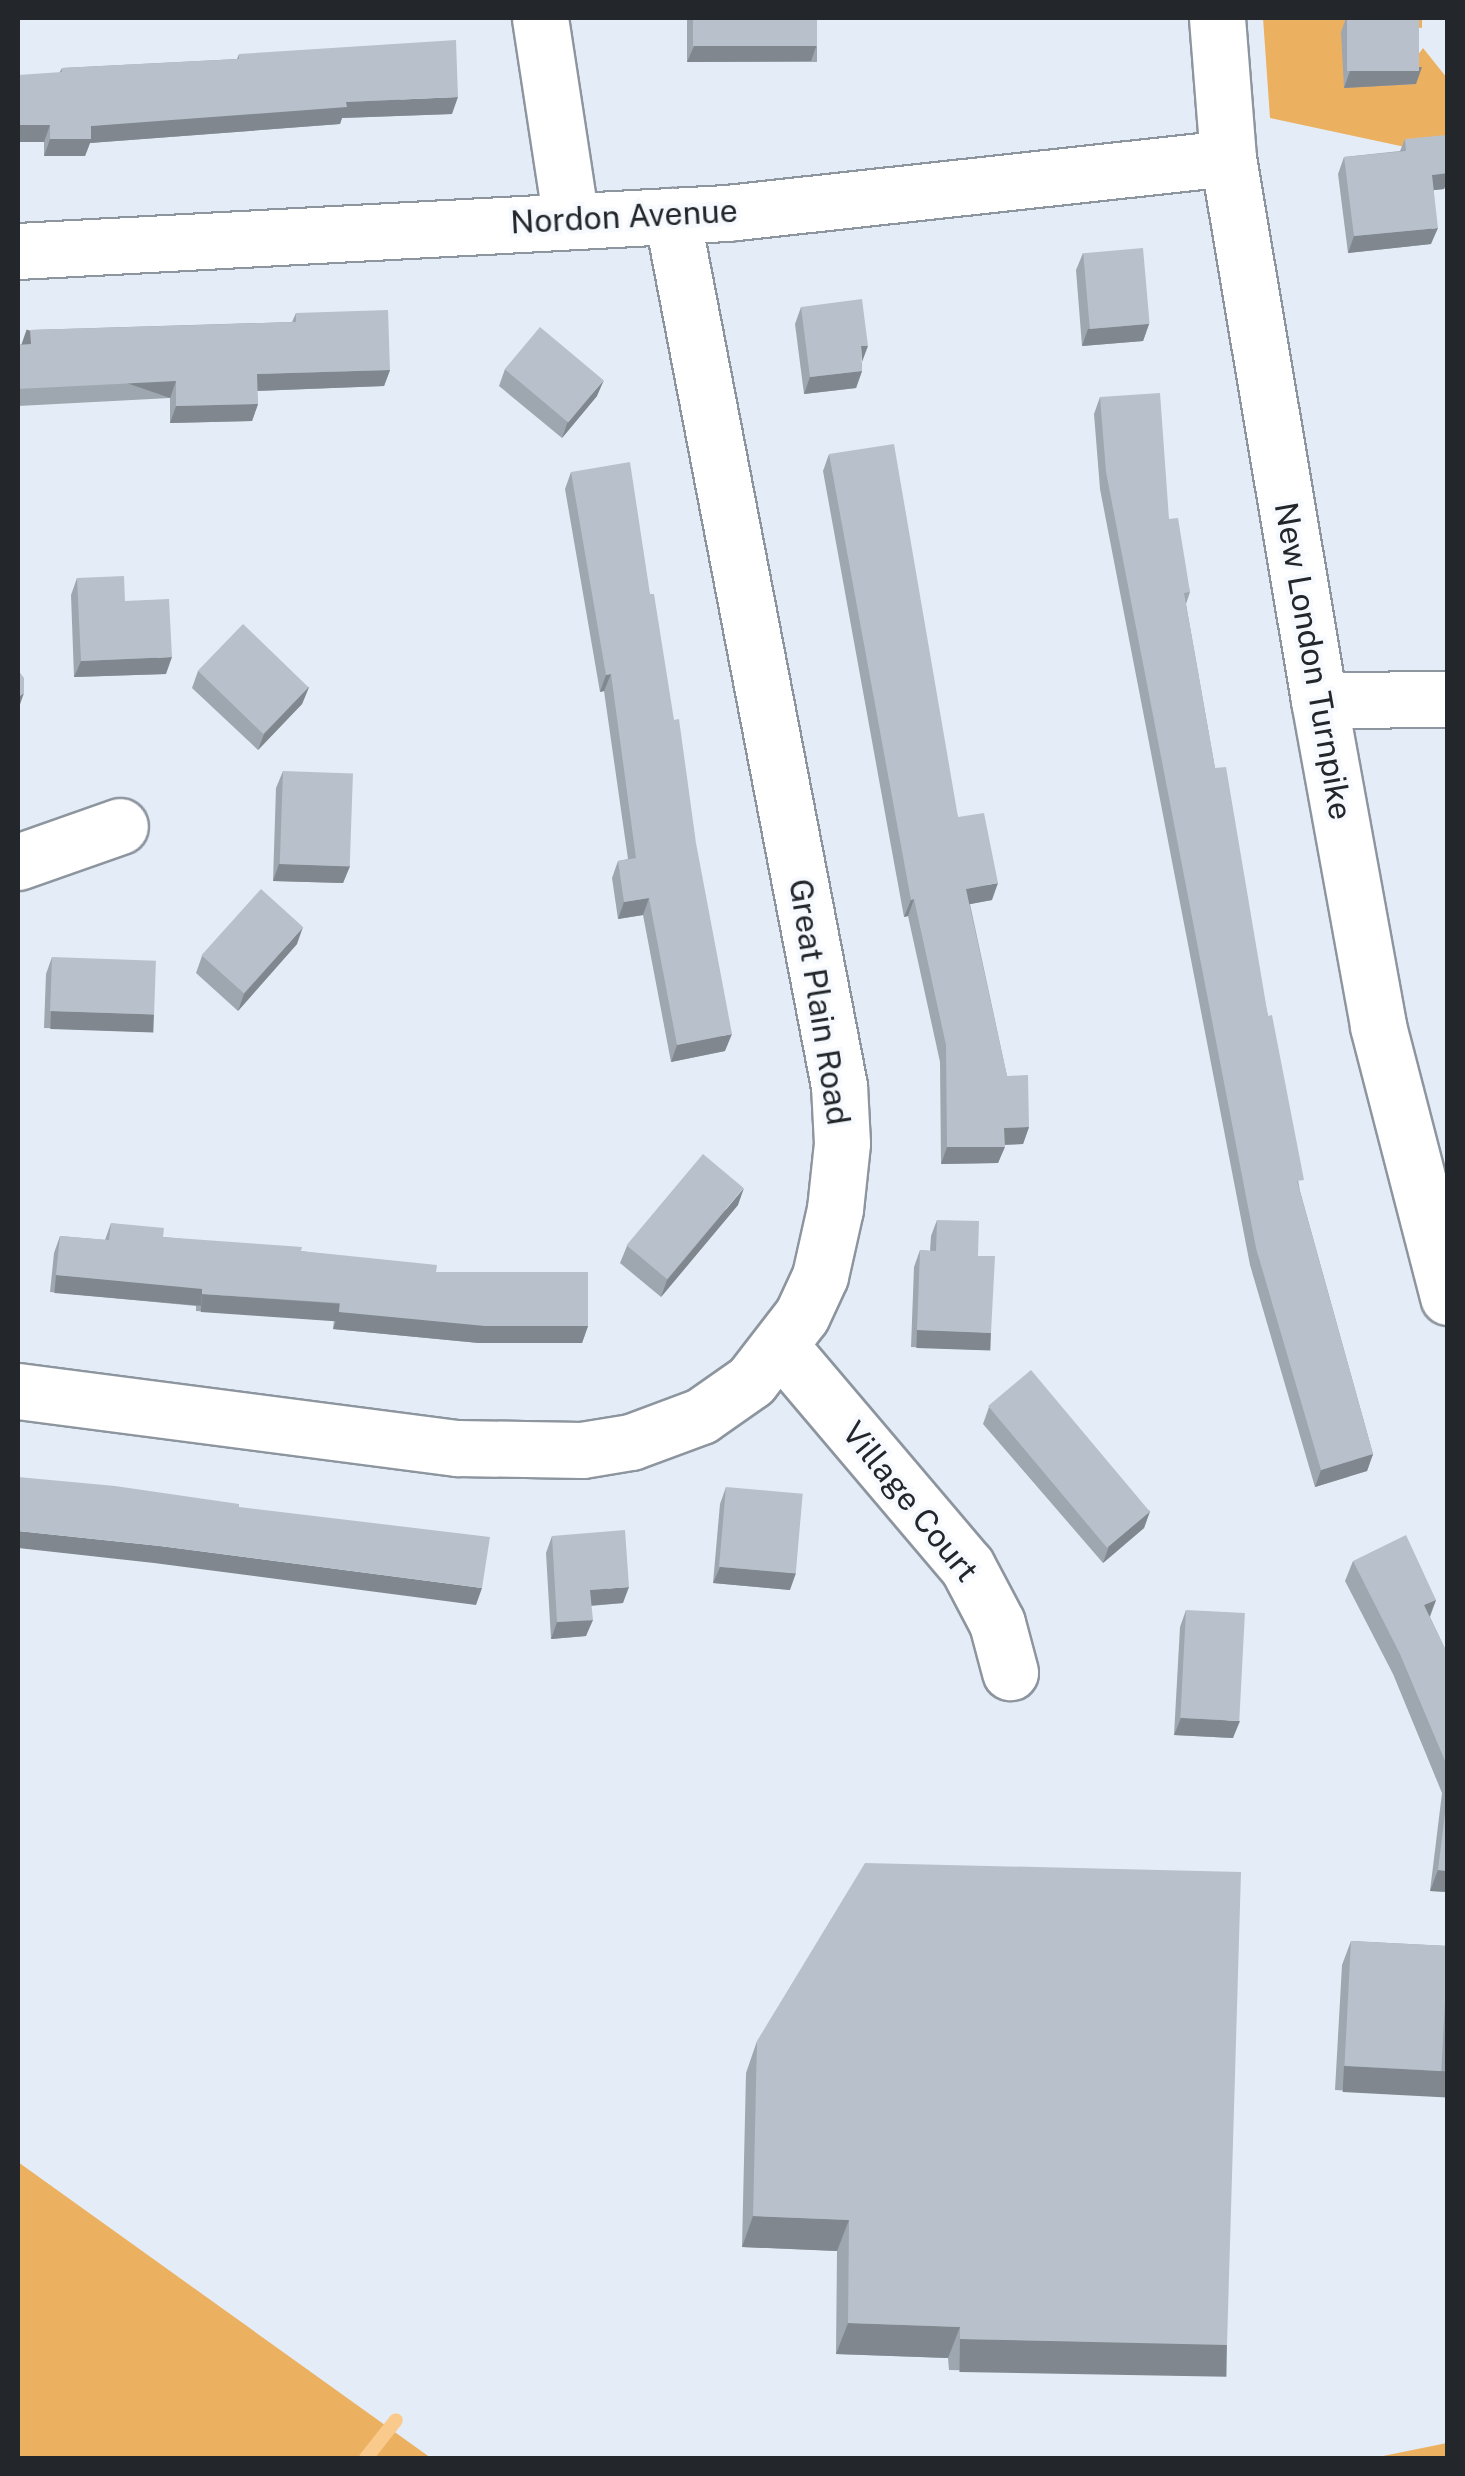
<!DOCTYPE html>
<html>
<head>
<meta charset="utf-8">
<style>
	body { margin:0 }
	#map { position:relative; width:1465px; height:2476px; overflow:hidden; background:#e4edf7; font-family:"Public Sans",sans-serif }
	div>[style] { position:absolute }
	.green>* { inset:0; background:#ecb160 }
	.stream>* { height:14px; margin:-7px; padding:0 7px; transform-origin:7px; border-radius:7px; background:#faca8c }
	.roads { filter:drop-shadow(2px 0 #8d959f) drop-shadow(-2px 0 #8d959f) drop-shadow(0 2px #8d959f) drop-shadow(0 -2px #8d959f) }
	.minor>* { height:55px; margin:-27.5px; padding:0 27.5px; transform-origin:27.5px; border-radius:27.5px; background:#fff }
	.major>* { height:55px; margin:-27.5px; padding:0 27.5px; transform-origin:27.5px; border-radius:27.5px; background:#fff }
	.wall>* { inset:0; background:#9ea6af; transform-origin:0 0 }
	.shaded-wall>* { inset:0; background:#81878e; transform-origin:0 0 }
	.building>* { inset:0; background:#b8c1cb; transform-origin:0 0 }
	span { translate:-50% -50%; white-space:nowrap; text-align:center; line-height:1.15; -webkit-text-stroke:8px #f6f9fd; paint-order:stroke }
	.street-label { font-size:32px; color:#23262a }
	.frame { position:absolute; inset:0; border:20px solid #23262a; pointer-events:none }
</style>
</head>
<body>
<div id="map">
	<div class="green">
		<div style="clip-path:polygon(1263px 18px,1422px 18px,1422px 28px,1413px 27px,1344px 87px,1415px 84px,1415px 59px,1423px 48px,1447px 78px,1447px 156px,1270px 118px)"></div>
		<div style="clip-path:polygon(18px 2162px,431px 2458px,18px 2458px)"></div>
		<div style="clip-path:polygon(1447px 2443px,1447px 2458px,1373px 2458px)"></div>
	</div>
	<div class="stream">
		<div style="left:366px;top:2458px;width:48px;rotate:-51.7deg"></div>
	</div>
	<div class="roads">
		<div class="minor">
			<div style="left:540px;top:18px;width:205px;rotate:81.3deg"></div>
			<div style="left:18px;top:251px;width:710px;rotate:-3.07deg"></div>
			<div style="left:727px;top:213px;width:504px;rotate:-6.26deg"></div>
			<div style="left:1319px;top:700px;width:129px;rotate:-0.4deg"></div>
			<div style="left:18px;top:862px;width:108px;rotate:-19.4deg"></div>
			<div style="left:781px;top:1347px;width:287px;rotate:49.7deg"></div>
			<div style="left:967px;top:1566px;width:64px;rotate:62.2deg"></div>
			<div style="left:997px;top:1623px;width:51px;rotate:75.1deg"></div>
			<div style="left:18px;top:1391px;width:444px;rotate:7.4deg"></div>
			<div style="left:458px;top:1448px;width:124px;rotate:0.9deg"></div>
			<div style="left:582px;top:1450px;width:50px;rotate:-9.3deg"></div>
			<div style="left:631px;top:1442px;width:75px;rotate:-20.4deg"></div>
			<div style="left:701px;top:1416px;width:61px;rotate:-35deg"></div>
			<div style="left:751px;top:1381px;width:83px;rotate:-52.3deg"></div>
			<div style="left:802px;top:1315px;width:43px;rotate:-65.2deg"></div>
			<div style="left:820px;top:1276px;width:69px;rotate:-77.4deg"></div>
			<div style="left:835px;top:1209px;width:66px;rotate:-83.9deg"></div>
			<div style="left:842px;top:1143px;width:57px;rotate:-93deg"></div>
			<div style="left:839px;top:1086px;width:886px;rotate:-100.87deg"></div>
		</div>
		<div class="major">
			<div style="left:1217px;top:18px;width:140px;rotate:85.5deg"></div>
			<div style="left:1228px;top:158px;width:550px;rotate:80.47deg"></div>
			<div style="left:1319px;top:700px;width:331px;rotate:79.7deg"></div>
			<div style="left:1378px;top:1026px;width:280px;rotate:75.5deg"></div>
		</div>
	</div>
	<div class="wall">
		<div style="left:687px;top:18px;width:130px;height:44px"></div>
		<div style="clip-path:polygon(1346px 18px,1419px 18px,1416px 84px,1344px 88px,1341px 32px)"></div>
		<div style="clip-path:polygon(239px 54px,452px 114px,342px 118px,340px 124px,90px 143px,85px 156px,44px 156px,44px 142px,18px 142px,62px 68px,237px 59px)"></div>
		<div style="clip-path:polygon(1405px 139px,1448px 147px,1448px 180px,1444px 189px,1434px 190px,1431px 244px,1348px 253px,1338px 174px,1344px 157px,1400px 151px)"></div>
		<div style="clip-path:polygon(1083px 253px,1149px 324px,1143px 341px,1082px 346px,1076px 270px)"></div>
		<div style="clip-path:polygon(801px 307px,862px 363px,862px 371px,856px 388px,804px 394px,795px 324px)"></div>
		<div style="clip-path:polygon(296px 313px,390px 370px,384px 386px,257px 391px,258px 404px,252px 421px,170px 423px,170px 398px,18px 406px,18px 345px,25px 344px,30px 330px,292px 322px)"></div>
		<div style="clip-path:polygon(505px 369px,597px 396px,562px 438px,499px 386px)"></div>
		<div style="clip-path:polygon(1100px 397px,1169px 519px,1190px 592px,1186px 604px,1215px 768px,1268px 1016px,1300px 1191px,1373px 1454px,1367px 1471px,1315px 1487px,1250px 1265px,1100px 489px,1094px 414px)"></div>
		<div style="clip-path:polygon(829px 454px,958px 817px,992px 900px,970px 904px,1007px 1076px,1029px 1127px,1023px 1144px,1005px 1145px,998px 1163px,941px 1164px,940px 1062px,908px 916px,904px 917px,891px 846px,823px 471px)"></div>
		<div style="clip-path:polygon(571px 472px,650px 594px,725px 1051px,671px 1062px,643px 915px,618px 919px,612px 878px,618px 861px,628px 859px,604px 691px,600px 692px,565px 489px)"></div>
		<div style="clip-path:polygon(77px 578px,125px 601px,166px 674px,74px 677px,71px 595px)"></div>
		<div style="clip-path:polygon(198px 671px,309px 687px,302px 704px,258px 750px,192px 688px)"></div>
		<div style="clip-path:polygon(283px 771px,350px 866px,343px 883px,273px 881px,276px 788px)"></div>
		<div style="clip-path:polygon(297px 944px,238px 1011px,196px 973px,202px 956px)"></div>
		<div style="clip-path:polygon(52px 957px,154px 1015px,148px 1032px,44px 1028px,46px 974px)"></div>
		<div style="clip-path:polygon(738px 1205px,661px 1297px,620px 1263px,627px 1246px)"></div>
		<div style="clip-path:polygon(937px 1220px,985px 1350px,911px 1347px,914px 1267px,920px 1250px,930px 1251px,931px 1236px)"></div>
		<div style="clip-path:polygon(111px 1223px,163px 1237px,301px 1251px,436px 1272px,588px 1326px,582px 1343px,479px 1343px,333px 1329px,334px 1320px,196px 1311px,196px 1306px,50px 1292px,54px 1253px,60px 1236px,105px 1240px)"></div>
		<div style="clip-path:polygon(989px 1407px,1150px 1511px,1144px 1528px,1103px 1563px,983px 1424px)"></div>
		<div style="clip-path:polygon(726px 1487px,790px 1590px,713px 1583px,720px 1504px)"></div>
		<div style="clip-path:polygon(552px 1536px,623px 1603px,591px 1606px,586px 1636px,551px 1639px,546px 1553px)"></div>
		<div style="clip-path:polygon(1353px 1561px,1436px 1600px,1430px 1617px,1448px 1655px,1448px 1892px,1430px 1891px,1442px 1793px,1393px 1674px,1345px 1581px)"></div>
		<div style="clip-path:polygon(1186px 1610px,1233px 1738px,1174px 1735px,1180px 1627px)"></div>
		<div style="clip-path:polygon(1351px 1941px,1448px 1946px,1448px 2096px,1335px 2090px,1342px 1965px)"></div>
		<div style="clip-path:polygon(757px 2041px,1227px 2345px,1215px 2376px,949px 2370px,948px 2358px,836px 2354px,837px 2251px,742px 2247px,746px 2073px)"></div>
	</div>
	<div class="shaded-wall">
		<div style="clip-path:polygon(817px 44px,811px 61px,687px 62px,694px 46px)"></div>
		<div style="clip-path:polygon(1422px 67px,1416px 84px,1344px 88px,1350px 71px)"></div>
		<div style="clip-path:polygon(458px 97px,452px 114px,342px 118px,340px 124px,90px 143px,85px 156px,44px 156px,50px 139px,91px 126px,346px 102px)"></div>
		<div style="clip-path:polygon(18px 125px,50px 125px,44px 142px,18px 142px)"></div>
		<div style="clip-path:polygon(1448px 173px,1448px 180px,1444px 189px,1426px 191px,1432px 175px)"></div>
		<div style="clip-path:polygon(1438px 228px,1431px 244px,1348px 253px,1354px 236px)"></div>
		<div style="clip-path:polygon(1149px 324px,1143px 341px,1082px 346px,1088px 329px)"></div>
		<div style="clip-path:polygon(861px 346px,868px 346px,862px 362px)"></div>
		<div style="clip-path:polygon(390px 370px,384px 386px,251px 391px,257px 374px)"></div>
		<div style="clip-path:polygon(862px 371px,856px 388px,804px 394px,810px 377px)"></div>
		<div style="clip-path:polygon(604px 380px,597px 396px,562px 438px,568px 421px)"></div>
		<div style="left:176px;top:381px;width:18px;height:158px;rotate:109deg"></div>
		<div style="clip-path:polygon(258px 404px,252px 421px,170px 423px,176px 406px)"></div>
		<div style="clip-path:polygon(172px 657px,166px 674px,74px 677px,81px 661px)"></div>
		<div style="clip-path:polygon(611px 674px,604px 691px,600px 692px,606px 675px)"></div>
		<div style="clip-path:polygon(309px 687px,302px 704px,258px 750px,264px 734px)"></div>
		<div style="clip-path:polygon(24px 693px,18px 710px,18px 697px)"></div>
		<div style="clip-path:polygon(279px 864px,350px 866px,343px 883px,273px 881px)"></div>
		<div style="clip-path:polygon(998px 883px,992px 900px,960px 906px,966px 889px)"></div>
		<div style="clip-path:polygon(649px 898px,643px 915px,618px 919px,624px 902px)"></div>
		<div style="clip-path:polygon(914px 899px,908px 916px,904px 917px,911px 900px)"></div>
		<div style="clip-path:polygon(303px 927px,297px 944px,238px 1011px,244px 994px)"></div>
		<div style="left:51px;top:1011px;width:103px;height:18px;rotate:2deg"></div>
		<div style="clip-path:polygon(732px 1034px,725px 1051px,671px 1062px,677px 1045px)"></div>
		<div style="clip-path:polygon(1029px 1127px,1023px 1144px,998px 1145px,1004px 1128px)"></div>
		<div style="clip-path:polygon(947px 1147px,1005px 1147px,998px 1163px,941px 1164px)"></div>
		<div style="clip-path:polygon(744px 1188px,738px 1205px,661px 1297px,667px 1280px)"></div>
		<div style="left:56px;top:1275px;width:147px;height:18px;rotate:5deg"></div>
		<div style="left:202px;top:1294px;width:138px;height:18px;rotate:4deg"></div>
		<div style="clip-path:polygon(339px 1312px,588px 1326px,582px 1343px,479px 1343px,333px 1329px)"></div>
		<div style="left:917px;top:1330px;width:74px;height:18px;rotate:2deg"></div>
		<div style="clip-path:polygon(1373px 1454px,1367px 1471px,1315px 1487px,1321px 1470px)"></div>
		<div style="clip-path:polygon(1150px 1511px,1144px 1528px,1103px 1563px,1109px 1546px)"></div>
		<div style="clip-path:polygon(18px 1531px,160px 1546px,482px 1588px,476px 1605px,154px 1563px,18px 1548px)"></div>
		<div style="clip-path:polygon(720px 1567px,796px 1573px,790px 1590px,713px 1583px)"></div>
		<div style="clip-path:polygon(629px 1587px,623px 1603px,584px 1606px,590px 1590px)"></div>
		<div style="clip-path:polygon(1436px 1600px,1428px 1620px,1424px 1605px)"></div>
		<div style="clip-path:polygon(593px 1620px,586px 1636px,551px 1639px,557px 1622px)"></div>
		<div style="clip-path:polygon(1181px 1718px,1240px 1721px,1233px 1738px,1174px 1735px)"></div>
		<div style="clip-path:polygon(1438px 1870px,1448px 1871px,1448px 1892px,1430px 1891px)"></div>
		<div style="left:1344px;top:2066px;width:104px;height:26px;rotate:3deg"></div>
		<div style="clip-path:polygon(753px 2216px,849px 2220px,837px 2251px,742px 2247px)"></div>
		<div style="clip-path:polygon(848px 2323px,960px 2327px,948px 2358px,836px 2354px)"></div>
		<div style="left:960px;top:2339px;width:267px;height:33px;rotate:1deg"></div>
	</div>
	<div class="building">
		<div style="left:693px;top:18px;width:124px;height:28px"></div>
		<div style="left:1347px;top:18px;width:72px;height:53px"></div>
		<div style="clip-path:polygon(456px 40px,458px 97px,346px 102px,347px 107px,91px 126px,91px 139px,50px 139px,50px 125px,18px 125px,18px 75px,62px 72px,62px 68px,239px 59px,239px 54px)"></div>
		<div style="clip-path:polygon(1446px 135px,1448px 173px,1432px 175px,1438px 228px,1354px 236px,1344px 157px,1406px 151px,1405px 139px)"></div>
		<div style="left:1143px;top:248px;width:76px;height:60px;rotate:85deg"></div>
		<div style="clip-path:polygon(862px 299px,868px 346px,861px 346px,862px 371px,810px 377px,801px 307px)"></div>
		<div style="clip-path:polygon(388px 310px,390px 370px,257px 374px,258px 404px,176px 406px,176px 381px,18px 389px,18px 345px,31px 344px,30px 330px,296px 322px,296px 313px)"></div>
		<div style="left:540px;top:327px;width:83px;height:55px;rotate:40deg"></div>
		<div style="clip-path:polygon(1160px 393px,1169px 519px,1178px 518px,1190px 592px,1184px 593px,1215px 768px,1226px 767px,1268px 1016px,1272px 1015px,1304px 1180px,1297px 1181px,1373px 1454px,1321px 1470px,1256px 1248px,1106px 472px,1100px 397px)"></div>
		<div style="clip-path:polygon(894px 444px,958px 817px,984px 813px,998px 883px,966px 889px,1007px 1076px,1028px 1075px,1029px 1127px,1004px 1128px,1005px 1147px,947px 1147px,946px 1045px,914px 899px,911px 900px,829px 454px)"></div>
		<div style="clip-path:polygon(630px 462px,650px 594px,654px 594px,674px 720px,679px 719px,696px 843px,732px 1034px,677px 1045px,649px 898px,624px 902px,618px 861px,636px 858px,611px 674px,606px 675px,571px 472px)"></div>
		<div style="clip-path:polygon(124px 576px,125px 601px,169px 599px,172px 657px,81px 661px,77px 578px)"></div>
		<div style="left:243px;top:624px;width:91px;height:65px;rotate:44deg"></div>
		<div style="clip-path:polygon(18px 670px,24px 678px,24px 693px,18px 697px)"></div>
		<div style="left:283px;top:771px;width:70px;height:93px;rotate:2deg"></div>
		<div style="left:261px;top:889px;width:57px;height:89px;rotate:42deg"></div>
		<div style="left:52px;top:957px;width:104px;height:54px;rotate:2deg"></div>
		<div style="left:703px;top:1154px;width:53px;height:119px;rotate:40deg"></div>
		<div style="clip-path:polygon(937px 1220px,979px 1221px,978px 1256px,995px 1256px,991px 1333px,917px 1330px,920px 1250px,936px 1251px)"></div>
		<div style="clip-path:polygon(111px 1223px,164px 1228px,163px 1237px,302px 1247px,301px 1251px,437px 1265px,436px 1272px,588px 1272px,588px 1326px,485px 1326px,339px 1312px,340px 1303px,202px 1294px,202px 1289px,56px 1275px,60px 1236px,109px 1240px)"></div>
		<div style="left:1031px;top:1370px;width:185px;height:56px;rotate:50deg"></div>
		<div style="clip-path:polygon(18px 1477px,115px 1486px,239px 1504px,239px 1507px,490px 1537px,482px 1588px,160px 1546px,18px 1531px)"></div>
		<div style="left:726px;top:1487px;width:77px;height:80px;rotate:5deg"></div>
		<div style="clip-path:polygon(625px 1530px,629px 1587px,590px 1590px,593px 1620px,557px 1622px,552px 1536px)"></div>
		<div style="clip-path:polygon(1406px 1535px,1436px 1600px,1424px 1605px,1448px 1655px,1448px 1768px,1400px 1654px,1353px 1561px)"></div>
		<div style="left:1186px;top:1610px;width:59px;height:108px;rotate:3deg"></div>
		<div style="clip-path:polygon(1448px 1789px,1448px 1871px,1438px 1870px)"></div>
		<div style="clip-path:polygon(865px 1863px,1241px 1872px,1227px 2345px,960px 2339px,960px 2327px,848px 2323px,849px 2220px,753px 2216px,757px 2041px)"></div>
		<div style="left:1351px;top:1941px;width:97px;height:125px;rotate:3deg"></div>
	</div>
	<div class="street-label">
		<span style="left:624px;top:217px;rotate:-3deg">Nordon Avenue</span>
		<span style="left:1313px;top:661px;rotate:80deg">New London Turnpike</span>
		<span style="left:819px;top:1002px;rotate:81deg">Great Plain Road</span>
		<span style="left:910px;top:1502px;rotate:51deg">Village Court</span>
	</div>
	<div class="frame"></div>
</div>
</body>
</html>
